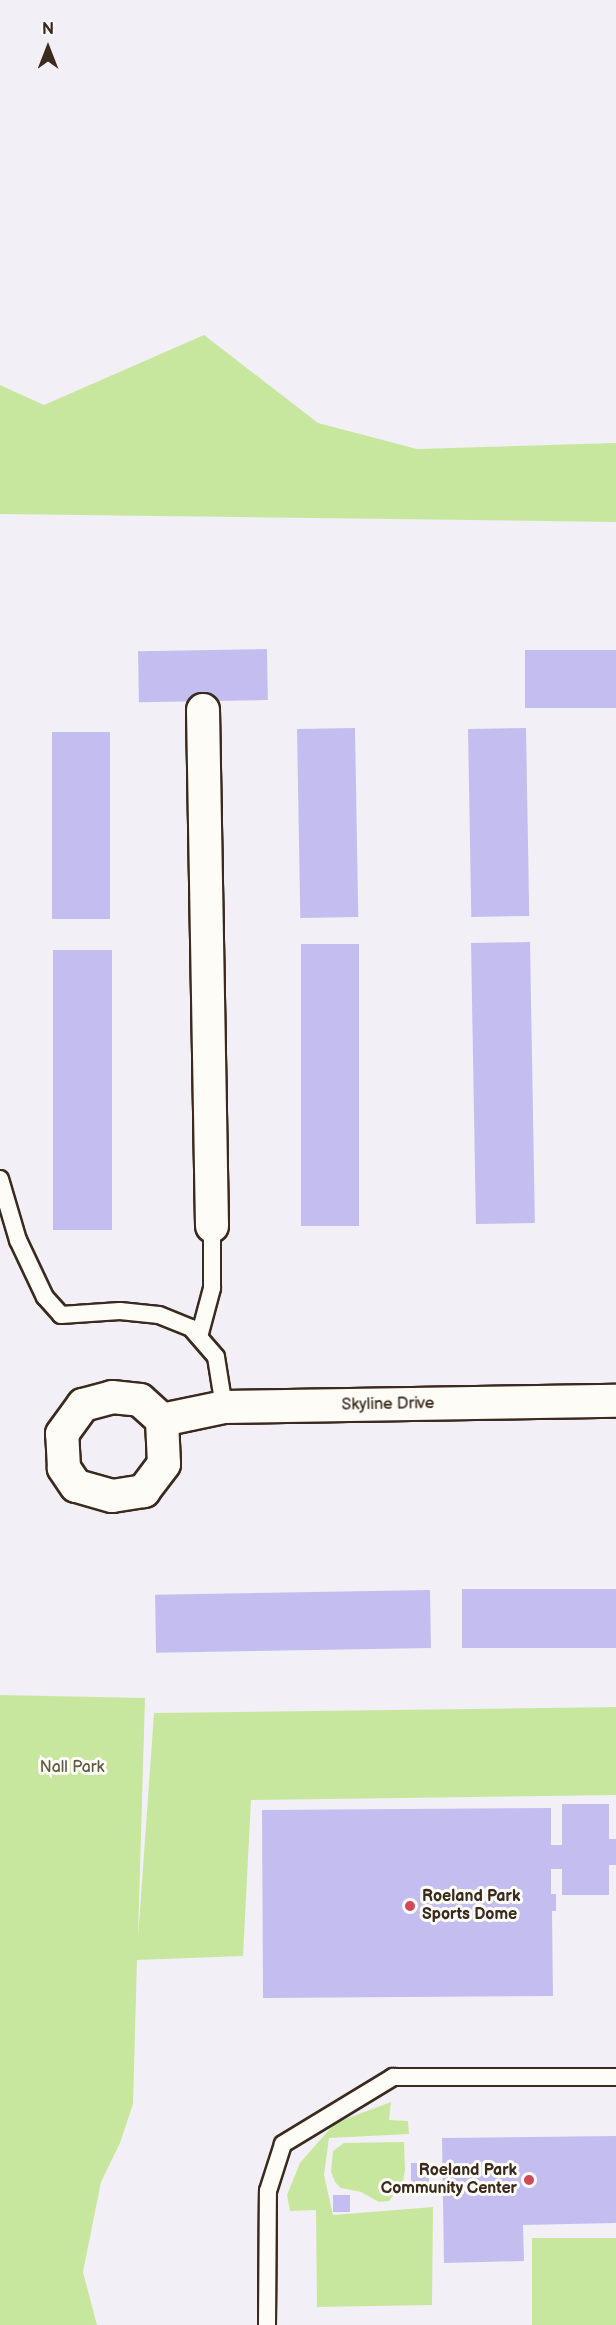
<!DOCTYPE html>
<html>
<head>
<meta charset="utf-8">
<style>
	body { margin:0 }
	#map { position:relative; width:616px; height:2325px; overflow:hidden; background:#f2f0f6; font-family:"Balsamiq Sans",sans-serif }
	div>[style] { position:absolute }
	.green>* { inset:0; background:#c8e79e; transform-origin:0 0 }
	.building>* { inset:0; background:#c4bef0; transform-origin:0 0 }
	.roads { filter:drop-shadow(2px 0 #3b2a1e) drop-shadow(-2px 0 #3b2a1e) drop-shadow(0 2px #3b2a1e) drop-shadow(0 -2px #3b2a1e) }
	.service>* { height:16px; margin:-8px; padding:0 8px; transform-origin:8px; border-radius:8px; background:#fdfcf7 }
	.minor>* { height:32px; margin:-16px; padding:0 16px; transform-origin:16px; border-radius:16px; background:#fdfcf7 }
	.dots>* { width:16px; height:16px; translate:-50% -50%; box-sizing:border-box; border:3px solid #fdfcf7; border-radius:50% }
	span { translate:-50% -50%; white-space:nowrap; text-align:center; line-height:1.15; -webkit-text-stroke:6px #fdfcf7; paint-order:stroke }
	.street-label { font-size:16px; color:#3b2a1e }
	.park-label { font-size:16px; color:#5e593e }
	.poi-label { font-size:16px; color:#3b2a1e; font-weight:700 }
	.left { translate:0 -50%; text-align:left }
	.right { translate:-100% -50%; text-align:right }
	.north { position:absolute; left:18px; top:18px; width:60px; height:60px; -webkit-text-stroke:4px #fdfcf7; paint-order:stroke; rotate:0deg; font-size:16px; font-weight:700; line-height:24px; text-align:center; color:#3b2a1e }
	.north::after { content:''; display:block; margin:auto; width:21px; height:27px; background:#3b2a1e; clip-path:polygon(50% 0,100% 100%,50% 72%,0 100%) }
</style>
</head>
<body>
<div id="map">
	<div class="green">
		<div style="clip-path:polygon(204px 335px,318px 423px,417px 449px,616px 443px,616px 522px,0 514px,0 385px,44px 405px)"></div>
		<div style="clip-path:polygon(0 1695px,145px 1698px,138px 1938px,154px 1713px,616px 1707px,616px 1795px,251px 1800px,243px 1956px,137px 1960px,133px 2104px,120px 2143px,101px 2182px,83px 2272px,97px 2325px,0 2325px)"></div>
		<div style="clip-path:polygon(391px 2102px,389px 2120px,408px 2121px,409px 2134px,329px 2138px,324px 2175px,333px 2215px,433px 2207px,432px 2305px,317px 2307px,316px 2210px,290px 2211px,287px 2195px,300px 2163px,335px 2123px)"></div>
		<div style="clip-path:polygon(404px 2142px,405px 2170px,403px 2182px,389px 2201px,379px 2202px,361px 2192px,341px 2188px,335px 2182px,331px 2172px,333px 2151px,344px 2143px)"></div>
		<div style="left:616px;top:2238px;width:87px;height:84px;rotate:90deg"></div>
	</div>
	<div class="building">
		<div style="left:267px;top:649px;width:51px;height:129px;rotate:89deg"></div>
		<div style="left:616px;top:650px;width:58px;height:91px;rotate:90deg"></div>
		<div style="left:355px;top:728px;width:189px;height:58px;rotate:89deg"></div>
		<div style="left:526px;top:728px;width:188px;height:58px;rotate:89deg"></div>
		<div style="left:52px;top:732px;width:58px;height:187px"></div>
		<div style="left:530px;top:942px;width:281px;height:59px;rotate:89deg"></div>
		<div style="left:301px;top:944px;width:58px;height:282px"></div>
		<div style="left:53px;top:950px;width:59px;height:280px"></div>
		<div style="left:616px;top:1589px;width:59px;height:154px;rotate:90deg"></div>
		<div style="left:430px;top:1590px;width:58px;height:275px;rotate:89deg"></div>
		<div style="clip-path:polygon(562px 1804px,609px 1804px,609px 1839px,616px 1839px,616px 1865px,609px 1865px,609px 1895px,562px 1895px,562px 1869px,551px 1869px,551px 1894px,556px 1894px,556px 1911px,552px 1911px,553px 1996px,263px 1998px,262px 1810px,551px 1808px,551px 1845px,562px 1845px)"></div>
		<div style="clip-path:polygon(616px 2136px,616px 2223px,523px 2225px,524px 2261px,444px 2263px,442px 2138px)"></div>
		<div style="left:411px;top:2163px;width:18px;height:24px"></div>
		<div style="left:333px;top:2195px;width:17px;height:17px"></div>
	</div>
	<div class="roads">
		<div class="service">
			<div style="left:0;top:1179px;width:64px;rotate:73.6deg"></div>
			<div style="left:18px;top:1240px;width:63px;rotate:64.7deg"></div>
			<div style="left:45px;top:1297px;width:24px;rotate:48deg"></div>
			<div style="left:61px;top:1315px;width:59px;rotate:-3.9deg"></div>
			<div style="left:120px;top:1311px;width:39px;rotate:6deg"></div>
			<div style="left:159px;top:1315px;width:35px;rotate:22deg"></div>
			<div style="left:191px;top:1328px;width:38px;rotate:49deg"></div>
			<div style="left:216px;top:1357px;width:51px;rotate:80.9deg"></div>
			<div style="left:199px;top:1337px;width:51px;rotate:-75.1deg"></div>
			<div style="left:212px;top:1288px;width:62px;rotate:-90deg"></div>
			<div style="left:267px;top:2325px;width:134px;rotate:-89.6deg"></div>
			<div style="left:268px;top:2191px;width:49px;rotate:-72.3deg"></div>
			<div style="left:283px;top:2144px;width:129px;rotate:-31.3deg"></div>
			<div style="left:393px;top:2077px;width:223px"></div>
		</div>
		<div class="minor">
			<div style="left:203px;top:710px;width:516px;rotate:89deg"></div>
			<div style="left:112px;top:1397px;width:28px;rotate:6deg"></div>
			<div style="left:140px;top:1400px;width:30px;rotate:42deg"></div>
			<div style="left:162px;top:1420px;width:44px;rotate:87.4deg"></div>
			<div style="left:164px;top:1464px;width:34px;rotate:127deg"></div>
			<div style="left:144px;top:1491px;width:32px;rotate:171deg"></div>
			<div style="left:112px;top:1496px;width:37px;rotate:-164deg"></div>
			<div style="left:76px;top:1486px;width:22px;rotate:-124deg"></div>
			<div style="left:64px;top:1468px;width:34px;rotate:-93deg"></div>
			<div style="left:62px;top:1434px;width:36px;rotate:-54deg"></div>
			<div style="left:83px;top:1405px;width:30px;rotate:-15deg"></div>
			<div style="left:162px;top:1420px;width:63px;rotate:-11.8deg"></div>
			<div style="left:224px;top:1407px;width:392px;rotate:-0.9deg"></div>
		</div>
	</div>
	<div class="dots">
		<div style="left:410px;top:1906px;background:#d1495b"></div>
		<div style="left:529px;top:2180px;background:#d1495b"></div>
	</div>
	<div class="street-label">
		<span style="left:388px;top:1405px;rotate:-1deg">Skyline Drive</span>
	</div>
	<div class="park-label">
		<span style="left:72px;top:1768px">Nall Park</span>
	</div>
	<div class="poi-label">
		<span class="left" style="left:422px;top:1906px">Roeland Park<br>Sports Dome</span>
		<span class="right" style="left:517px;top:2180px">Roeland Park<br>Community Center</span>
	</div>
	<div class="north">N</div>
</div>
</body>
</html>
